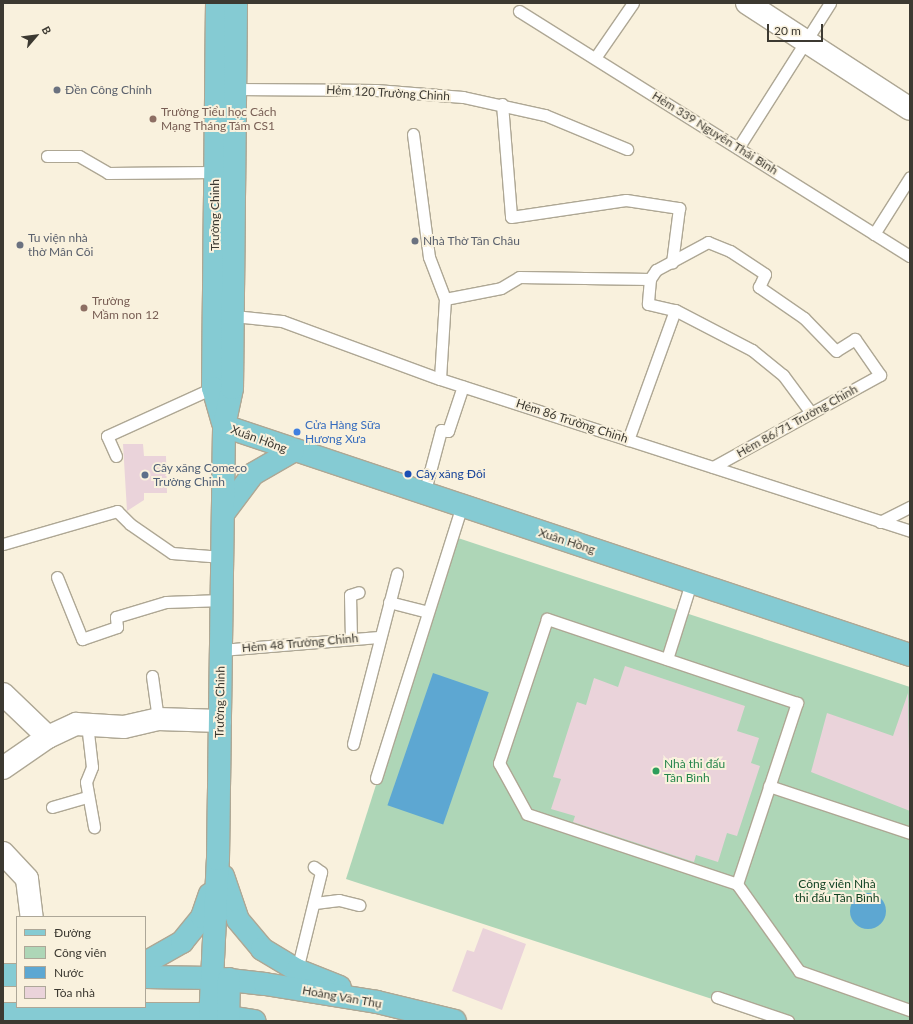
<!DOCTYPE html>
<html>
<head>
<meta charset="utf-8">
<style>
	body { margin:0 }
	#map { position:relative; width:913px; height:1024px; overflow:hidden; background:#f9f1dd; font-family:Lato,sans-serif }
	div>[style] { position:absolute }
	.green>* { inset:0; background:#aed6b7 }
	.water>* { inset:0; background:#5da7d2; transform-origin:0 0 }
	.round { border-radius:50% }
	.building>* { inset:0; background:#ead3da }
	.roads { filter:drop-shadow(1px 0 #aea794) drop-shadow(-1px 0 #aea794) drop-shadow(0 1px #aea794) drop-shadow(0 -1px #aea794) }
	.lane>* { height:11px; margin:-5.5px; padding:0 5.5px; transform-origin:5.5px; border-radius:5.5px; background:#fff }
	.street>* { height:22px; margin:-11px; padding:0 11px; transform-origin:11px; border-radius:11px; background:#fff }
	.secondary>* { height:22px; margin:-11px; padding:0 11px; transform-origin:11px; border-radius:11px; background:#fff }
	.primary>* { height:22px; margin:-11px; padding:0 11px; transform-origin:11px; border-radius:11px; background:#85cbd3 }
	.dots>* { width:11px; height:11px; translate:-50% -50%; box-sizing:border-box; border:2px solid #f9f1dd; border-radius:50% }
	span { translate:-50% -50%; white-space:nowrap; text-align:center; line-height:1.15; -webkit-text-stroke:4px #f9f1dd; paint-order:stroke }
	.worship-label { font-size:12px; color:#5b616d }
	.left { translate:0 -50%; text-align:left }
	.street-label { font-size:12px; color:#3c3931 }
	.education-label { font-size:12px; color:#785e54 }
	.shop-label { font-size:12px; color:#366cbe }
	.service-label { font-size:12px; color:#4e5e75 }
	.transit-label { font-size:12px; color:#164399 }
	.leisure-label { font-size:12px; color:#27864d }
	.park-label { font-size:12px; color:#124324 }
	.frame { position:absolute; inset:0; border:4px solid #3c3931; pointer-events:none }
	.legend { position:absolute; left:16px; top:916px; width:130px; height:92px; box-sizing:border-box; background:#f9f1dd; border:1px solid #ada798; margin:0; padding:5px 7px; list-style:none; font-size:12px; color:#3c3931 }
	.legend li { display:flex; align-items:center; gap:8px; height:20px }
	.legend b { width:20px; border:1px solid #ada798 }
	.north { position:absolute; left:16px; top:16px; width:40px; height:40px; -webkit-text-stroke:3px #f9f1dd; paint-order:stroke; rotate:62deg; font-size:11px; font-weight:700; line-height:16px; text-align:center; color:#3c3931 }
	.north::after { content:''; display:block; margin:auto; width:14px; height:18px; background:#3c3931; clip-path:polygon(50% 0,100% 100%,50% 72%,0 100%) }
	.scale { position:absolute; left:767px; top:24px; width:56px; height:18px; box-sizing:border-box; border:2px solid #3c3931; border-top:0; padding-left:5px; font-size:12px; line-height:14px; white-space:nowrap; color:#3c3931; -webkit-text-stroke:3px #f9f1dd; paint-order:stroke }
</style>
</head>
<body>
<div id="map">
	<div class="green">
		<div style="clip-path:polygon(455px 537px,910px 687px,910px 1021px,779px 1021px,346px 879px)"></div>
	</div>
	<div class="water">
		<div style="left:433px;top:673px;width:59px;height:140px;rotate:19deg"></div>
		<div class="round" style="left:850px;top:893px;width:36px;height:36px"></div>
	</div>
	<div class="building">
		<div style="clip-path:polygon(123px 444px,143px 444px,144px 456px,166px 456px,167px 493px,144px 493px,144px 500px,127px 511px)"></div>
		<div style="clip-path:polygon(625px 666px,745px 706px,737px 731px,759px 738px,751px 763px,760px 766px,737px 836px,727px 833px,718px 862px,696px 855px,694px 862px,573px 822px,575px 816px,551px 809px,561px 779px,553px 777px,577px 702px,586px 705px,594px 678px,618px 687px)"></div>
		<div style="clip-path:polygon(908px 693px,910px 811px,811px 772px,827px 713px,893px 736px)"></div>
		<div style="clip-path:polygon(483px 928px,526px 944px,502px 1010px,452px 991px,467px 950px,474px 952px)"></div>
	</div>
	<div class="roads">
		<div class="lane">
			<div style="left:519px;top:11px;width:461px;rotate:32.1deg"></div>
			<div style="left:595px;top:58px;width:67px;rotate:-55.4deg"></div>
			<div style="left:235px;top:89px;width:141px;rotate:0.4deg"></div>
			<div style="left:376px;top:90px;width:87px;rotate:4.6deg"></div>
			<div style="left:463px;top:97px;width:84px;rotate:12.4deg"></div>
			<div style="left:545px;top:115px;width:89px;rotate:22.5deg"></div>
			<div style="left:502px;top:104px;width:113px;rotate:85.4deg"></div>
			<div style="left:511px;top:217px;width:116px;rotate:-8.4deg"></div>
			<div style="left:626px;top:200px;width:54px;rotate:8.6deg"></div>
			<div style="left:679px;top:208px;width:55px;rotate:97.3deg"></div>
			<div style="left:413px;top:134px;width:124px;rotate:82.6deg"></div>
			<div style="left:429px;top:257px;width:45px;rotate:69.1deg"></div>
			<div style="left:445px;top:299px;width:80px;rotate:93.6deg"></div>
			<div style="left:738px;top:148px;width:172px;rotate:-57.6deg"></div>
			<div style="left:47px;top:156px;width:32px"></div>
			<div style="left:79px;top:156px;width:34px;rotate:30deg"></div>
			<div style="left:108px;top:173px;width:107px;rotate:-0.5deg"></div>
			<div style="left:874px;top:234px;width:67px;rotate:-57.7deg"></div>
			<div style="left:445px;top:299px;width:57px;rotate:-11.1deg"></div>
			<div style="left:501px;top:288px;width:21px;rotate:-31deg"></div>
			<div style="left:519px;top:277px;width:131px;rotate:0.9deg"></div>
			<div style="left:234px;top:316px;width:48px;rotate:5.9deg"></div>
			<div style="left:282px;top:321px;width:168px;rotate:20.2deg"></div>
			<div style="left:440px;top:379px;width:494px;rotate:17.9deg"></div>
			<div style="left:628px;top:440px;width:138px;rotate:-70.1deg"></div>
			<div style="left:116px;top:456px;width:22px;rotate:-114deg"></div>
			<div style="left:107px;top:436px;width:116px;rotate:-24.4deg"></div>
			<div style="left:713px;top:467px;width:112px;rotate:-28.9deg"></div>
			<div style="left:811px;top:413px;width:79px;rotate:-28.8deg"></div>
			<div style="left:880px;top:375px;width:44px;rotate:-124.8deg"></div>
			<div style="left:855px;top:339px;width:22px;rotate:148deg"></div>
			<div style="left:836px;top:351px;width:46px;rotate:-134.1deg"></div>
			<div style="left:804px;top:318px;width:55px;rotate:-145.4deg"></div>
			<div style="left:759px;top:287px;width:14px;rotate:-65deg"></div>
			<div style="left:765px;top:274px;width:42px;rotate:-146.7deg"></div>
			<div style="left:730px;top:251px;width:24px;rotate:-158deg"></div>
			<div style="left:708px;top:242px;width:59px;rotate:151.7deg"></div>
			<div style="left:656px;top:270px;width:11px;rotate:124deg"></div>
			<div style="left:650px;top:279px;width:25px;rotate:95deg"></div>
			<div style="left:648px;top:304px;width:28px;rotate:13deg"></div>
			<div style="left:675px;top:310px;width:87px;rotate:27.5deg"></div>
			<div style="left:752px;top:350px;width:40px;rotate:39deg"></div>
			<div style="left:783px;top:375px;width:47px;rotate:53.6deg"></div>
			<div style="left:424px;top:494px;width:66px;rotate:-75.1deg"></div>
			<div style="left:441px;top:430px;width:7px;rotate:8deg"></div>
			<div style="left:448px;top:431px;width:47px;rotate:-71.6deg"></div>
			<div style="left:880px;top:522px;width:34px;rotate:-27deg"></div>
			<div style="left:3px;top:544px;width:119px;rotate:-16.1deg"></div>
			<div style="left:117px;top:511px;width:18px;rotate:45deg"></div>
			<div style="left:130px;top:524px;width:51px;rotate:34.6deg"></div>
			<div style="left:172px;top:553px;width:50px;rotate:4.6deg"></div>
			<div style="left:57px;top:577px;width:67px;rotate:68deg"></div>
			<div style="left:82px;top:639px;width:37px;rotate:-19deg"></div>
			<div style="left:117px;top:627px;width:10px;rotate:-96deg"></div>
			<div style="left:116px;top:617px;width:52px;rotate:-16.7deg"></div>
			<div style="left:166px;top:602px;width:56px;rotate:-2deg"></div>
			<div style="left:389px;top:602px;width:40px;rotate:14.4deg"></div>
			<div style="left:351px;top:639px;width:44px;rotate:-91.3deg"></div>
			<div style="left:350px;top:595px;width:9px;rotate:-18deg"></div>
			<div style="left:221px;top:650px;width:158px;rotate:-4.7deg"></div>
			<div style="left:667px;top:659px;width:80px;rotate:-72.5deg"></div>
			<div style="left:152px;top:676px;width:43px;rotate:82.1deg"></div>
			<div style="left:87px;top:724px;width:43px;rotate:83.4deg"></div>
			<div style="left:92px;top:767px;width:16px;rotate:112deg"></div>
			<div style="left:86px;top:782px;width:46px;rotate:79.9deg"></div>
			<div style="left:353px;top:744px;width:176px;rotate:-75.5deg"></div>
			<div style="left:376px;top:778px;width:285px;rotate:-72.5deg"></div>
			<div style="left:769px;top:786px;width:149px;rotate:18.4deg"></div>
			<div style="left:52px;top:807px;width:37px;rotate:-16deg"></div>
			<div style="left:737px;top:884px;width:191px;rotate:-71.7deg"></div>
			<div style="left:797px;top:703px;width:264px;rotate:-161.4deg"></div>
			<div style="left:547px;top:619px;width:152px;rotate:108.4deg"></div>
			<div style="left:499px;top:763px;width:58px;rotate:61.2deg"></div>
			<div style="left:527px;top:814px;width:221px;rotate:18.4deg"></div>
			<div style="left:737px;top:884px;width:107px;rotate:54.5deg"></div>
			<div style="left:799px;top:971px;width:118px;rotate:19.4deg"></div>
			<div style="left:315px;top:903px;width:24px;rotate:-7deg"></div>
			<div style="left:339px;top:900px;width:21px;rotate:14deg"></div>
			<div style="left:297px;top:970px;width:101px;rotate:-76.2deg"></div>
			<div style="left:321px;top:872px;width:9px;rotate:-144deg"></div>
			<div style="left:717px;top:997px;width:75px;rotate:18.7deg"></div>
		</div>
		<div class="street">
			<div style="left:3px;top:694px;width:62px;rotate:43.7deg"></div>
			<div style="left:3px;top:768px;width:55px;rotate:-34.6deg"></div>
			<div style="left:48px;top:737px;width:31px;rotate:-25deg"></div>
			<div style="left:76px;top:724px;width:48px;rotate:3.6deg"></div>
			<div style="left:124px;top:727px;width:35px;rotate:-13deg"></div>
			<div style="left:158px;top:719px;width:62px;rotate:1.8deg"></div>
			<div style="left:3px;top:853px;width:35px;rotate:47deg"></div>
			<div style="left:27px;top:879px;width:38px;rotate:83deg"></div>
		</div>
		<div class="secondary">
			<div style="left:747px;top:3px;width:194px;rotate:33deg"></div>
		</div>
		<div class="primary">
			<div style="left:217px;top:3px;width:385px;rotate:90.6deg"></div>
			<div style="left:213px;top:388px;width:36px;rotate:74deg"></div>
			<div style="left:224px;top:426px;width:723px;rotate:18.46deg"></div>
			<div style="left:223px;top:514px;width:50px;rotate:-53.1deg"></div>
			<div style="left:253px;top:474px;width:46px;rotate:-29.9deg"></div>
			<div style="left:223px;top:876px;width:46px;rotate:71.2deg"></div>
			<div style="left:238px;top:920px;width:38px;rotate:50deg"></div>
			<div style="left:262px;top:949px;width:41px;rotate:31deg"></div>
			<div style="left:297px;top:970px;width:46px;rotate:21.6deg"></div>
			<div style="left:145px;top:963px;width:43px;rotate:-29.6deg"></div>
			<div style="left:182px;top:942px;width:32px;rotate:-51deg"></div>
			<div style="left:202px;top:917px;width:24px;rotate:-71deg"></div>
			<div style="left:3px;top:975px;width:14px"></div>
			<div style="left:145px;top:977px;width:67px;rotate:0.9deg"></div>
			<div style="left:212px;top:978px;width:53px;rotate:6.5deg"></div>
			<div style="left:265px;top:984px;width:113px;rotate:9.1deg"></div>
			<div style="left:377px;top:1002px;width:80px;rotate:13.7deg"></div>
			<div style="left:3px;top:1014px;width:207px"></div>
			<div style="left:210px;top:1014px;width:45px;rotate:9deg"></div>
			<div style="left:210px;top:1021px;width:162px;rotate:-87.2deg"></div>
			<div style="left:218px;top:859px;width:433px;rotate:-89.2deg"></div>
			<div style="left:224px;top:426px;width:39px;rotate:-78deg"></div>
			<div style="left:232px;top:388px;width:385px;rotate:-89.4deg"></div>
			<div style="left:228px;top:1021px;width:42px;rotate:-88.6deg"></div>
		</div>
	</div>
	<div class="dots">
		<div style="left:57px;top:90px;background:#6b7280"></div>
		<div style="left:153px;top:119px;background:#8d6e63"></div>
		<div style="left:415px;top:241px;background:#6b7280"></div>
		<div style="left:20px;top:245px;background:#6b7280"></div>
		<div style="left:84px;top:308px;background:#8d6e63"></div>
		<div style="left:297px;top:432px;background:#3f7fe0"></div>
		<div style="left:408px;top:474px;background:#1a4fb4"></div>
		<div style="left:145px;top:475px;background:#5c6f8a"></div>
		<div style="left:656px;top:771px;background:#2e9e5b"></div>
	</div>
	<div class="worship-label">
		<span class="left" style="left:65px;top:90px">Đền Công Chính</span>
		<span class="left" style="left:28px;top:245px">Tu viện nhà<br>thờ Mân Côi</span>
		<span class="left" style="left:423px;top:241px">Nhà Thờ Tân Châu</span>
	</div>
	<div class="street-label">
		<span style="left:388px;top:93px;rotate:3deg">Hẻm 120 Trường Chinh</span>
		<span style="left:715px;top:133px;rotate:32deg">Hẻm 339 Nguyễn Thái Bình</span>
		<span style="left:215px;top:215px;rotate:-90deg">Trường Chinh</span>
		<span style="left:572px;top:421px;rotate:18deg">Hẻm 86 Trường Chinh</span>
		<span style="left:797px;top:421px;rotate:-29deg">Hẻm 86/71 Trường Chinh</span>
		<span style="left:259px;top:439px;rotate:20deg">Xuân Hồng</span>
		<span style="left:567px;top:541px;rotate:18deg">Xuân Hồng</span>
		<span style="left:300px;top:643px;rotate:-5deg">Hẻm 48 Trường Chinh</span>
		<span style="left:220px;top:702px;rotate:-89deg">Trường Chinh</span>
		<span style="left:342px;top:997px;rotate:10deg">Hoàng Văn Thụ</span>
	</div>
	<div class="education-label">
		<span class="left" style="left:161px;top:119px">Trường Tiểu học Cách<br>Mạng Tháng Tám CS1</span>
		<span class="left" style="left:92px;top:308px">Trường<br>Mầm non 12</span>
	</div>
	<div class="shop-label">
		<span class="left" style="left:305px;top:432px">Cửa Hàng Sữa<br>Hương Xưa</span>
	</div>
	<div class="service-label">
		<span class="left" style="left:153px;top:475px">Cây xăng Comeco<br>Trường Chinh</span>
	</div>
	<div class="transit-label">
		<span class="left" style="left:416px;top:474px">Cây xăng Đôi</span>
	</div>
	<div class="leisure-label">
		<span class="left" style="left:664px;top:771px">Nhà thi đấu<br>Tân Bình</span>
	</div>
	<div class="park-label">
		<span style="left:837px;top:891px">Công viên Nhà<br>thi đấu Tân Bình</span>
	</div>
	<div class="frame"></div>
	<ul class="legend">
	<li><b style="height:5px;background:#85cbd3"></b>Đường</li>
	<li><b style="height:11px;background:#aed6b7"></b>Công viên</li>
	<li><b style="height:11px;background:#5da7d2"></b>Nước</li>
	<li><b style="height:11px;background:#ead3da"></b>Tòa nhà</li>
	</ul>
	<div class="north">B</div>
	<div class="scale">20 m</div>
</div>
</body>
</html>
